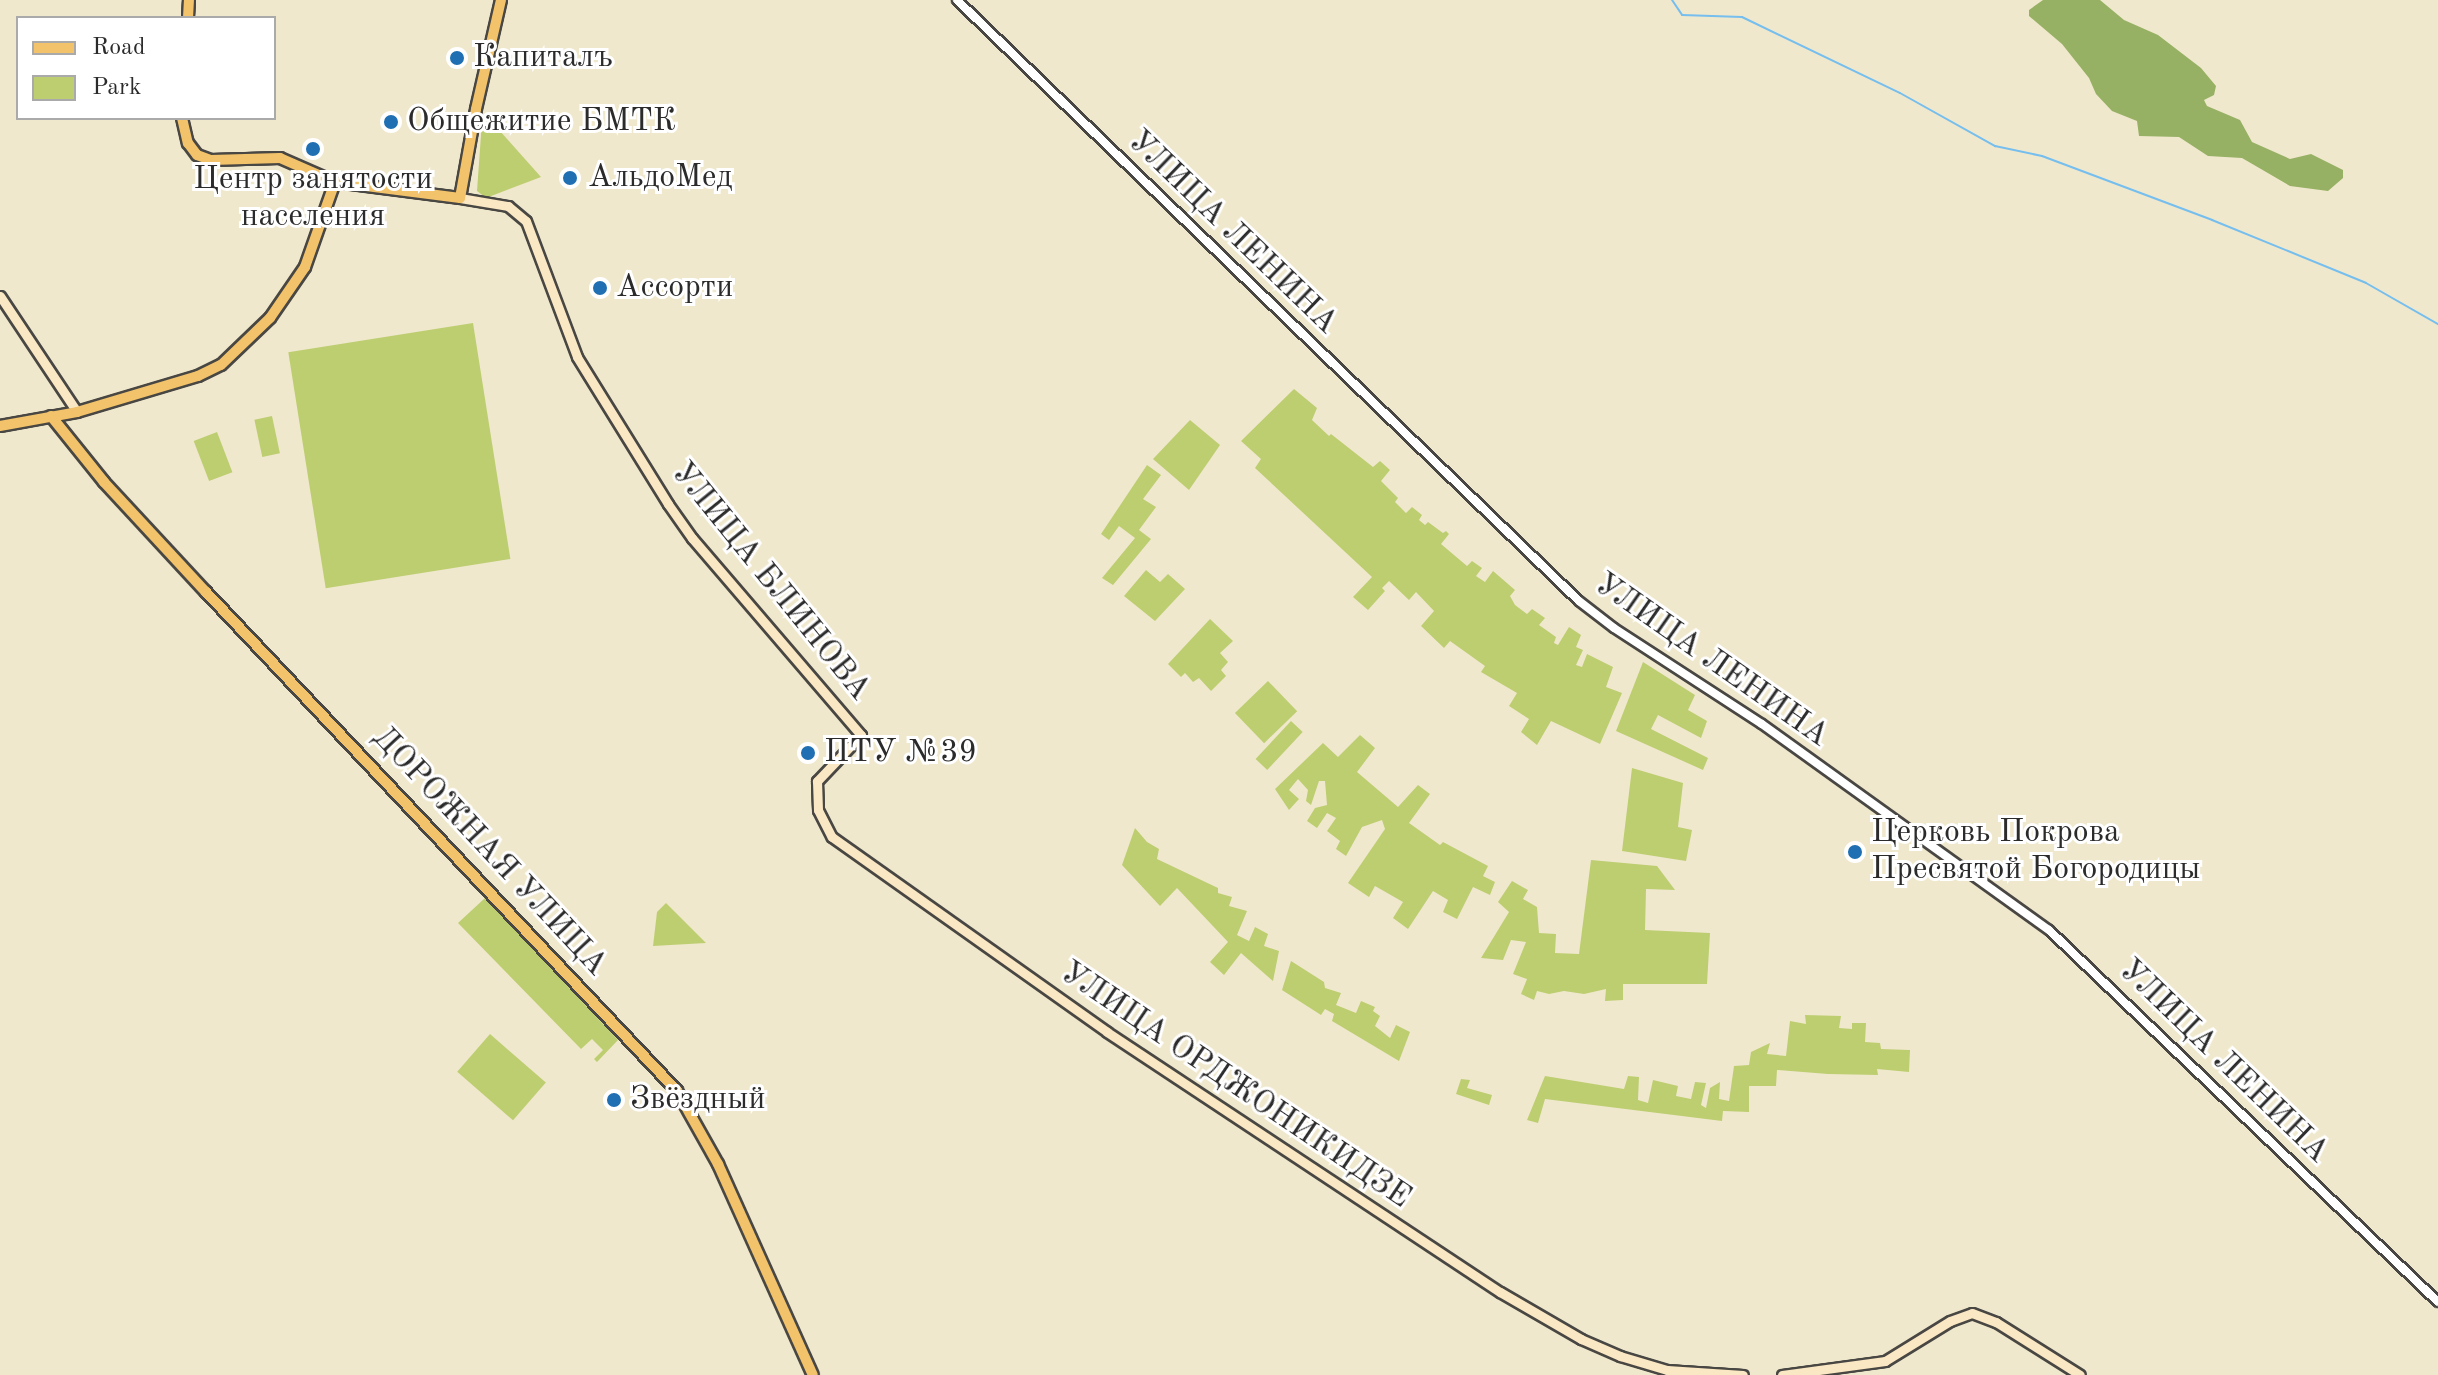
<!DOCTYPE html>
<html>
<head>
<meta charset="utf-8">
<style>
	body { margin:0 }
	#map { position:relative; width:2438px; height:1375px; overflow:hidden; background:#f0e8cd; font-family:"Old Standard TT",serif }
	div>[style] { position:absolute }
	.green>* { inset:0; background:#bdce71; transform-origin:0 0 }
	.forest>* { inset:0; background:#96b163 }
	.stream>* { height:2px; margin:-1px; padding:0 1px; transform-origin:1px; border-radius:1px; background:#75beee }
	.roads { filter:drop-shadow(2px 0 #494743) drop-shadow(-2px 0 #494743) drop-shadow(0 2px #494743) drop-shadow(0 -2px #494743) }
	.tertiary>* { height:8px; margin:-4px; padding:0 4px; transform-origin:4px; border-radius:4px; background:#fff }
	.secondary>* { height:9px; margin:-4.5px; padding:0 4.5px; transform-origin:4.5px; border-radius:4.5px; background:#fae7c3 }
	.primary>* { height:10px; margin:-5px; padding:0 5px; transform-origin:5px; border-radius:5px; background:#f2c36a }
	.dots>* { width:22px; height:22px; translate:-50% -50%; box-sizing:border-box; border:4px solid #fff; border-radius:50% }
	span { translate:-50% -50%; white-space:nowrap; text-align:center; line-height:1.15; -webkit-text-stroke:6px #fff; paint-order:stroke }
	.poi-label { font-size:32px; color:#2b2b2b }
	.left { translate:0 -50%; text-align:left }
	.street-label { font-size:32px; color:#2b2b2b }
	.legend { position:absolute; left:16px; top:16px; width:260px; height:104px; box-sizing:border-box; background:#fff; border:2px solid #aaa; margin:0; padding:10px 14px; list-style:none; font-size:24px; color:#2b2b2b }
	.legend li { display:flex; align-items:center; gap:16px; height:40px }
	.legend b { width:40px; border:2px solid #aaa }
</style>
</head>
<body>
<div id="map">
	<div class="green">
		<div style="clip-path:polygon(482px 121px,491px 121px,541px 177px,486px 198px,477px 191px)"></div>
		<div style="left:473px;top:323px;width:239px;height:187px;rotate:81deg"></div>
		<div style="clip-path:polygon(1294px 389px,1317px 408px,1312px 420px,1329px 436px,1331px 434px,1373px 467px,1380px 461px,1390px 470px,1381px 481px,1398px 498px,1395px 502px,1406px 513px,1412px 507px,1422px 515px,1419px 520px,1425px 525px,1428px 522px,1443px 533px,1446px 531px,1449px 534px,1441px 544px,1467px 566px,1472px 561px,1482px 568px,1476px 576px,1485px 582px,1493px 571px,1515px 590px,1510px 596px,1515px 605px,1527px 614px,1532px 609px,1545px 618px,1539px 625px,1556px 637px,1554px 643px,1558px 645px,1569px 627px,1581px 635px,1576px 647px,1583px 650px,1576px 665px,1582px 667px,1587px 654px,1613px 667px,1606px 687px,1622px 693px,1600px 744px,1551px 721px,1537px 745px,1521px 732px,1529px 719px,1509px 706px,1517px 693px,1481px 672px,1485px 666px,1450px 641px,1444px 648px,1421px 626px,1434px 611px,1416px 592px,1409px 600px,1389px 581px,1382px 588px,1385px 591px,1368px 610px,1353px 597px,1372px 577px,1255px 468px,1261px 459px,1241px 441px)"></div>
		<div style="left:272px;top:416px;width:38px;height:18px;rotate:78deg"></div>
		<div style="clip-path:polygon(1190px 420px,1220px 445px,1189px 490px,1153px 459px)"></div>
		<div style="left:217px;top:432px;width:43px;height:25px;rotate:69deg"></div>
		<div style="clip-path:polygon(1147px 465px,1161px 475px,1143px 499px,1156px 507px,1139px 530px,1151px 539px,1113px 585px,1102px 578px,1135px 538px,1119px 526px,1109px 540px,1101px 534px)"></div>
		<div style="clip-path:polygon(1146px 570px,1160px 582px,1168px 574px,1185px 589px,1155px 621px,1124px 596px)"></div>
		<div style="clip-path:polygon(1210px 619px,1233px 641px,1220px 653px,1228px 662px,1221px 670px,1226px 676px,1211px 691px,1199px 678px,1193px 682px,1185px 673px,1181px 677px,1168px 664px)"></div>
		<div style="clip-path:polygon(1643px 662px,1695px 695px,1688px 710px,1707px 721px,1701px 738px,1658px 715px,1651px 729px,1708px 758px,1703px 770px,1616px 731px)"></div>
		<div style="left:1268px;top:681px;width:42px;height:46px;rotate:46deg"></div>
		<div style="left:1291px;top:721px;width:16px;height:52px;rotate:43deg"></div>
		<div style="clip-path:polygon(1360px 735px,1375px 748px,1357px 772px,1398px 807px,1418px 785px,1430px 794px,1409px 823px,1440px 845px,1443px 842px,1488px 866px,1483px 876px,1495px 882px,1490px 895px,1473px 887px,1457px 919px,1443px 912px,1448px 900px,1433px 891px,1408px 929px,1393px 918px,1403px 902px,1375px 886px,1369px 897px,1348px 883px,1385px 829px,1382px 820px,1362px 827px,1346px 856px,1336px 849px,1340px 841px,1327px 831px,1336px 818px,1327px 813px,1317px 828px,1307px 821px,1315px 808px,1327px 805px,1325px 781px,1319px 781px,1311px 805px,1306px 801px,1308px 790px,1298px 779px,1289px 790px,1299px 799px,1289px 810px,1275px 789px,1323px 743px,1338px 757px)"></div>
		<div style="clip-path:polygon(1632px 768px,1683px 783px,1678px 827px,1692px 830px,1686px 861px,1622px 851px)"></div>
		<div style="clip-path:polygon(1135px 828px,1147px 842px,1159px 849px,1157px 859px,1218px 888px,1218px 893px,1232px 897px,1229px 906px,1247px 911px,1237px 935px,1249px 941px,1255px 927px,1268px 934px,1264px 946px,1279px 951px,1273px 981px,1241px 953px,1224px 975px,1210px 962px,1228px 942px,1177px 888px,1160px 906px,1122px 865px)"></div>
		<div style="clip-path:polygon(1591px 860px,1657px 866px,1675px 890px,1646px 889px,1645px 930px,1710px 933px,1707px 984px,1623px 984px,1623px 1000px,1605px 1001px,1606px 989px,1584px 994px,1564px 991px,1549px 994px,1537px 991px,1534px 1000px,1521px 994px,1527px 979px,1513px 974px,1526px 942px,1511px 940px,1503px 960px,1481px 958px,1509px 912px,1498px 902px,1512px 881px,1528px 890px,1523px 899px,1537px 907px,1539px 933px,1556px 934px,1555px 953px,1579px 954px)"></div>
		<div style="clip-path:polygon(485px 898px,618px 1040px,597px 1062px,594px 1059px,603px 1050px,592px 1039px,581px 1049px,458px 923px)"></div>
		<div style="clip-path:polygon(666px 903px,706px 943px,653px 946px,657px 912px)"></div>
		<div style="clip-path:polygon(1291px 961px,1324px 982px,1325px 988px,1341px 993px,1336px 1005px,1356px 1013px,1361px 1001px,1375px 1007px,1373px 1011px,1380px 1016px,1375px 1026px,1390px 1038px,1396px 1025px,1410px 1032px,1399px 1061px,1332px 1021px,1334px 1014px,1325px 1009px,1321px 1015px,1282px 990px)"></div>
		<div style="clip-path:polygon(1805px 1015px,1841px 1016px,1839px 1028px,1852px 1029px,1852px 1023px,1866px 1023px,1865px 1042px,1880px 1043px,1881px 1049px,1910px 1050px,1909px 1072px,1877px 1069px,1878px 1075px,1828px 1074px,1777px 1070px,1776px 1086px,1749px 1086px,1749px 1112px,1723px 1111px,1722px 1121px,1545px 1099px,1538px 1123px,1527px 1120px,1545px 1076px,1624px 1089px,1628px 1076px,1639px 1077px,1638px 1100px,1648px 1103px,1653px 1080px,1678px 1086px,1676px 1096px,1691px 1099px,1695px 1082px,1706px 1083px,1701px 1105px,1706px 1108px,1710px 1088px,1720px 1082px,1719px 1099px,1729px 1101px,1734px 1066px,1749px 1065px,1751px 1052px,1770px 1043px,1767px 1054px,1786px 1056px,1790px 1021px,1806px 1024px)"></div>
		<div style="left:490px;top:1034px;width:74px;height:50px;rotate:41deg"></div>
		<div style="clip-path:polygon(1461px 1079px,1470px 1080px,1467px 1088px,1492px 1095px,1489px 1105px,1456px 1094px)"></div>
	</div>
	<div class="forest">
		<div style="clip-path:polygon(2043px 0,2100px 0,2124px 20px,2158px 35px,2201px 68px,2216px 86px,2214px 95px,2204px 100px,2207px 106px,2240px 120px,2252px 142px,2290px 159px,2311px 154px,2343px 170px,2343px 178px,2328px 191px,2290px 186px,2242px 158px,2208px 156px,2179px 137px,2139px 136px,2137px 121px,2112px 111px,2096px 94px,2089px 78px,2062px 44px,2029px 16px,2029px 10px)"></div>
	</div>
	<div class="stream">
		<div style="left:1672px;top:0;width:18px;rotate:56deg"></div>
		<div style="left:1682px;top:15px;width:60px;rotate:1.9deg"></div>
		<div style="left:1742px;top:17px;width:175px;rotate:25.7deg"></div>
		<div style="left:1900px;top:93px;width:109px;rotate:29.2deg"></div>
		<div style="left:1995px;top:146px;width:48px;rotate:12deg"></div>
		<div style="left:2042px;top:156px;width:182px;rotate:20.6deg"></div>
		<div style="left:2212px;top:220px;width:166px;rotate:22.2deg"></div>
		<div style="left:2366px;top:283px;width:83px;rotate:29.7deg"></div>
	</div>
	<div class="roads">
		<div class="tertiary">
			<div style="left:957px;top:0;width:865px;rotate:44.02deg"></div>
			<div style="left:1579px;top:601px;width:44px;rotate:37.6deg"></div>
			<div style="left:1614px;top:628px;width:176px;rotate:33deg"></div>
			<div style="left:1762px;top:724px;width:353px;rotate:35.7deg"></div>
			<div style="left:2049px;top:930px;width:538px;rotate:43.72deg"></div>
		</div>
		<div class="secondary">
			<div style="left:460px;top:198px;width:49px;rotate:9.5deg"></div>
			<div style="left:508px;top:206px;width:23px;rotate:40deg"></div>
			<div style="left:526px;top:221px;width:145px;rotate:69.4deg"></div>
			<div style="left:577px;top:357px;width:173px;rotate:58.2deg"></div>
			<div style="left:668px;top:504px;width:42px;rotate:54.8deg"></div>
			<div style="left:692px;top:538px;width:260px;rotate:49.4deg"></div>
			<div style="left:861px;top:735px;width:64px;rotate:133.7deg"></div>
			<div style="left:817px;top:781px;width:29px;rotate:88deg"></div>
			<div style="left:818px;top:810px;width:30px;rotate:63deg"></div>
			<div style="left:832px;top:837px;width:337px;rotate:35.3deg"></div>
			<div style="left:1107px;top:1032px;width:471px;rotate:33.5deg"></div>
			<div style="left:1500px;top:1292px;width:94px;rotate:30.1deg"></div>
			<div style="left:1581px;top:1339px;width:43px;rotate:23.6deg"></div>
			<div style="left:1620px;top:1356px;width:49px;rotate:16.6deg"></div>
			<div style="left:1667px;top:1370px;width:76px;rotate:3.8deg"></div>
			<div style="left:0;top:296px;width:139px;rotate:56.4deg"></div>
			<div style="left:1782px;top:1375px;width:104px;rotate:-7.7deg"></div>
			<div style="left:1885px;top:1361px;width:76px;rotate:-31.6deg"></div>
			<div style="left:1950px;top:1321px;width:23px;rotate:-20deg"></div>
			<div style="left:1972px;top:1313px;width:26px;rotate:21deg"></div>
			<div style="left:1996px;top:1322px;width:99px;rotate:32.2deg"></div>
		</div>
		<div class="primary">
			<div style="left:188px;top:18px;width:18px;rotate:-87deg"></div>
			<div style="left:182px;top:118px;width:26px;rotate:77deg"></div>
			<div style="left:188px;top:143px;width:15px;rotate:53deg"></div>
			<div style="left:197px;top:155px;width:15px;rotate:20deg"></div>
			<div style="left:211px;top:160px;width:69px;rotate:-1.7deg"></div>
			<div style="left:280px;top:158px;width:60px;rotate:23.6deg"></div>
			<div style="left:335px;top:182px;width:126px;rotate:7.3deg"></div>
			<div style="left:460px;top:198px;width:90px;rotate:-79.8deg"></div>
			<div style="left:476px;top:109px;width:112px;rotate:-77.1deg"></div>
			<div style="left:51px;top:416px;width:85px;rotate:51.2deg"></div>
			<div style="left:104px;top:482px;width:150px;rotate:47.2deg"></div>
			<div style="left:206px;top:592px;width:686px;rotate:46.65deg"></div>
			<div style="left:677px;top:1091px;width:84px;rotate:60.7deg"></div>
			<div style="left:718px;top:1164px;width:231px;rotate:65.8deg"></div>
			<div style="left:0;top:426px;width:78px;rotate:-10.3deg"></div>
			<div style="left:77px;top:412px;width:126px;rotate:-16.6deg"></div>
			<div style="left:198px;top:376px;width:25px;rotate:-26deg"></div>
			<div style="left:221px;top:365px;width:68px;rotate:-43.8deg"></div>
			<div style="left:270px;top:318px;width:62px;rotate:-55.5deg"></div>
			<div style="left:305px;top:267px;width:90px;rotate:-70.6deg"></div>
		</div>
	</div>
	<div class="dots">
		<div style="left:457px;top:58px;background:#1f6fb2"></div>
		<div style="left:391px;top:122px;background:#1f6fb2"></div>
		<div style="left:313px;top:149px;background:#1f6fb2"></div>
		<div style="left:570px;top:178px;background:#1f6fb2"></div>
		<div style="left:600px;top:288px;background:#1f6fb2"></div>
		<div style="left:808px;top:753px;background:#1f6fb2"></div>
		<div style="left:1855px;top:852px;background:#1f6fb2"></div>
		<div style="left:614px;top:1100px;background:#1f6fb2"></div>
	</div>
	<div class="poi-label">
		<span class="left" style="left:473px;top:58px">Капиталъ</span>
		<span class="left" style="left:407px;top:122px">Общежитие БМТК</span>
		<span class="left" style="left:588px;top:178px">АльдоМед</span>
		<span style="left:313px;top:199px">Центр занятости<br>населения</span>
		<span class="left" style="left:616px;top:288px">Ассорти</span>
		<span class="left" style="left:824px;top:753px">ПТУ №39</span>
		<span class="left" style="left:1871px;top:852px">Церковь Покрова<br>Пресвятой Богородицы</span>
		<span class="left" style="left:630px;top:1100px">Звёздный</span>
	</div>
	<div class="street-label">
		<span style="left:1232px;top:233px;rotate:44deg">УЛИЦА ЛЕНИНА</span>
		<span style="left:770px;top:582px;rotate:51deg">УЛИЦА БЛИНОВА</span>
		<span style="left:1711px;top:661px;rotate:35deg">УЛИЦА ЛЕНИНА</span>
		<span style="left:489px;top:852px;rotate:47deg">ДОРОЖНАЯ УЛИЦА</span>
		<span style="left:2223px;top:1062px;rotate:44deg">УЛИЦА ЛЕНИНА</span>
		<span style="left:1235px;top:1086px;rotate:34deg">УЛИЦА ОРДЖОНИКИДЗЕ</span>
	</div>
	<ul class="legend">
	<li><b style="height:10px;background:#f2c36a"></b>Road</li>
	<li><b style="height:22px;background:#bdce71"></b>Park</li>
	</ul>
</div>
</body>
</html>
